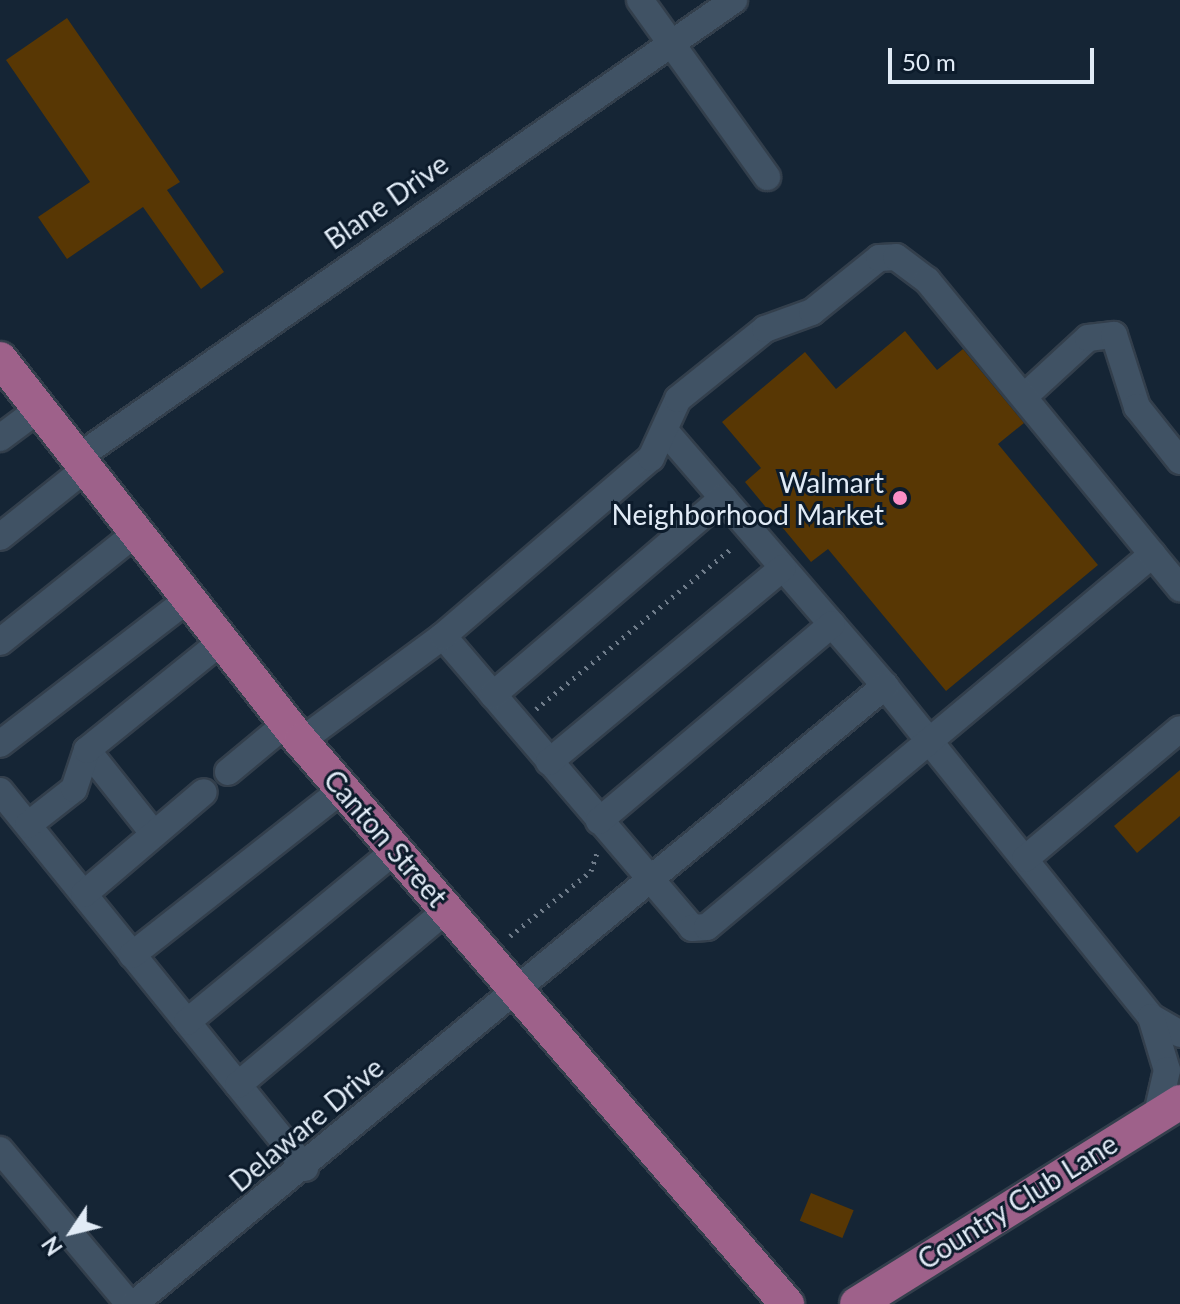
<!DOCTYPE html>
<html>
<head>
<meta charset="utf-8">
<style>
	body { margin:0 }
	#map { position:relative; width:1180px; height:1304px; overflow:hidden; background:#152535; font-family:Lato,sans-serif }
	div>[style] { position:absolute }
	.building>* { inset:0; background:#583704; transform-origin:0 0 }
	.path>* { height:5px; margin-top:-2.5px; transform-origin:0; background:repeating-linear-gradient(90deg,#6f7c8a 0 2px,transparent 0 8px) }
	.roads { filter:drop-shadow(2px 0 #333f4c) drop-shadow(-2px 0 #333f4c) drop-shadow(0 2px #333f4c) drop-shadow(0 -2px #333f4c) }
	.minor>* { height:26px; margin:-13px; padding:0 13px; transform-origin:13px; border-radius:13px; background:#405264 }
	.major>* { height:34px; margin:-17px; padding:0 17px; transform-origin:17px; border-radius:17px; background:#9e618a }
	.dots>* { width:22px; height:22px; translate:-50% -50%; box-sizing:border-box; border:4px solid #0c1b2b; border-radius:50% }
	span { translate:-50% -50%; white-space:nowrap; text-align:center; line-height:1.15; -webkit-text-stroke:6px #0c1b2b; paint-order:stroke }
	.street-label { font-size:28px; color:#e1ebf6 }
	.poi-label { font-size:28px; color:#e1ebf6 }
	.right { translate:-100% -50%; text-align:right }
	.north { position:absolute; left:32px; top:1192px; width:80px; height:80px; -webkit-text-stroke:6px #0c1b2b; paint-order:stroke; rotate:235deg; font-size:22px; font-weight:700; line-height:32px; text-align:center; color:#e1ebf6 }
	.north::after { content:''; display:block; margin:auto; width:28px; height:36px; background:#e1ebf6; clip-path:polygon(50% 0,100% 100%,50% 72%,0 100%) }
	.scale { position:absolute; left:888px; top:48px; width:206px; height:36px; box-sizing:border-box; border:4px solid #e1ebf6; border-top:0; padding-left:10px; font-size:24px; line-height:28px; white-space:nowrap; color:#e1ebf6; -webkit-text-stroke:6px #0c1b2b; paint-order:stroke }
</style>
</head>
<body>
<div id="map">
	<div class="building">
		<div style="clip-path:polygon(67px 18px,180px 182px,167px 190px,224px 272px,201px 289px,143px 207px,67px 259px,38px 217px,90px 182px,6px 60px)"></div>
		<div style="clip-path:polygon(905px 331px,937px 370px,963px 349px,1024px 423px,998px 444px,1098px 565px,946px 691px,828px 549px,811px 562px,745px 482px,761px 468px,722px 422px,805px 352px,836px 389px)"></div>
		<div style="clip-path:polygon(1180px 770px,1180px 816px,1137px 853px,1114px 826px)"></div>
		<div style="left:811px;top:1193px;width:46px;height:30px;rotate:22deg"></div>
	</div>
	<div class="path">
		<div style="left:536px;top:709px;width:254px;rotate:-39.4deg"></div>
		<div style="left:510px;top:936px;width:104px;rotate:-38.7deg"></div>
		<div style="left:591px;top:871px;width:19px;rotate:-72deg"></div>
	</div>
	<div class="roads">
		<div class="minor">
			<div style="left:640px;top:0;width:218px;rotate:54.3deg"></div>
			<div style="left:1026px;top:395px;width:84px;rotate:-42.6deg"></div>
			<div style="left:1088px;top:338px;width:26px;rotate:-7deg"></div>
			<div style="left:1114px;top:335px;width:76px;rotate:72.3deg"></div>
			<div style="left:1137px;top:407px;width:69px;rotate:51.5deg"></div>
			<div style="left:666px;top:432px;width:335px;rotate:49.2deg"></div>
			<div style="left:885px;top:686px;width:425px;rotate:51.2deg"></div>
			<div style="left:1151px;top:1017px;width:34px;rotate:30deg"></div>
			<div style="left:0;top:438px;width:49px;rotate:-36.6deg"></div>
			<div style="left:77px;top:458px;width:801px;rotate:-34.88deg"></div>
			<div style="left:0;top:537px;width:109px;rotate:-38.7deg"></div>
			<div style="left:443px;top:636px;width:384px;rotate:49.5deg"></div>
			<div style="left:692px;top:928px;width:15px;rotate:-4deg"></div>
			<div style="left:707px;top:927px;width:581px;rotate:-39.91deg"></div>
			<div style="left:0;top:642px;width:174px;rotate:-38.7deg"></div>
			<div style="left:493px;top:695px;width:303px;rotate:-40.6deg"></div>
			<div style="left:301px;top:741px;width:177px;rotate:-36.5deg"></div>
			<div style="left:443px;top:636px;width:274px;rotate:-40.6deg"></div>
			<div style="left:651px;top:458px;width:65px;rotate:-65.4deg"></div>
			<div style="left:678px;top:399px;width:112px;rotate:-38.8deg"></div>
			<div style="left:765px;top:329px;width:50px;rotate:-19.9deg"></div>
			<div style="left:812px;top:312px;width:86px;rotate:-38.9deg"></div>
			<div style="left:879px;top:258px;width:17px;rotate:-3deg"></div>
			<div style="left:896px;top:257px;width:39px;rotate:37deg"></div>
			<div style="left:927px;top:280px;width:399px;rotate:50.6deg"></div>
			<div style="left:0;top:744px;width:237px;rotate:-37.6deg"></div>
			<div style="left:87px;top:750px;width:106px;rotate:51.5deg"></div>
			<div style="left:549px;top:762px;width:304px;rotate:-39.7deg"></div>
			<div style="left:228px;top:772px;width:77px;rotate:-39.7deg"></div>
			<div style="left:0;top:791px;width:485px;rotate:51deg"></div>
			<div style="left:599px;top:821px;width:305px;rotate:-40.2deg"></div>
			<div style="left:28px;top:825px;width:58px;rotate:-38deg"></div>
			<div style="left:74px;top:789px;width:41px;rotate:-71.6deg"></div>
			<div style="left:87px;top:750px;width:174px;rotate:-38.9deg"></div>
			<div style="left:1025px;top:859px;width:202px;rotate:-40deg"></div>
			<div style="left:84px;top:894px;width:157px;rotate:-40.4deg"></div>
			<div style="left:132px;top:955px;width:268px;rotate:-38.2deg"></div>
			<div style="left:1151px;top:1017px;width:55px;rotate:73.2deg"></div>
			<div style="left:1167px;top:1070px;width:45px;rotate:102.8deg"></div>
			<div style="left:187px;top:1022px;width:271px;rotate:-39.5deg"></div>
			<div style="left:238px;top:1085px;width:274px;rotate:-40deg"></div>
			<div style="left:0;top:1150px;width:201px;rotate:50deg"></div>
			<div style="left:134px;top:1304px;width:973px;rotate:-39.45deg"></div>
		</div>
		<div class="major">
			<div style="left:0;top:359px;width:486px;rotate:51.8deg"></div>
			<div style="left:301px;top:741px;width:744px;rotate:49.2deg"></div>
			<div style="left:857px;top:1304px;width:381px;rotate:-32deg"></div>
		</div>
	</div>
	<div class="dots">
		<div style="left:900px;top:498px;background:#fb8fc5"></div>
	</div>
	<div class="street-label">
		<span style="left:386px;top:201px;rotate:-35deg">Blane Drive</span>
		<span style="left:386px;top:838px;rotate:49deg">Canton Street</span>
		<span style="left:306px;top:1124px;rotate:-40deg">Delaware Drive</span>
		<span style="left:1017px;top:1201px;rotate:-32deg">Country Club Lane</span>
	</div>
	<div class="poi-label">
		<span class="right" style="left:884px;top:498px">Walmart<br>Neighborhood Market</span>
	</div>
	<div class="north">N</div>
	<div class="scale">50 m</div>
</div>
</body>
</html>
